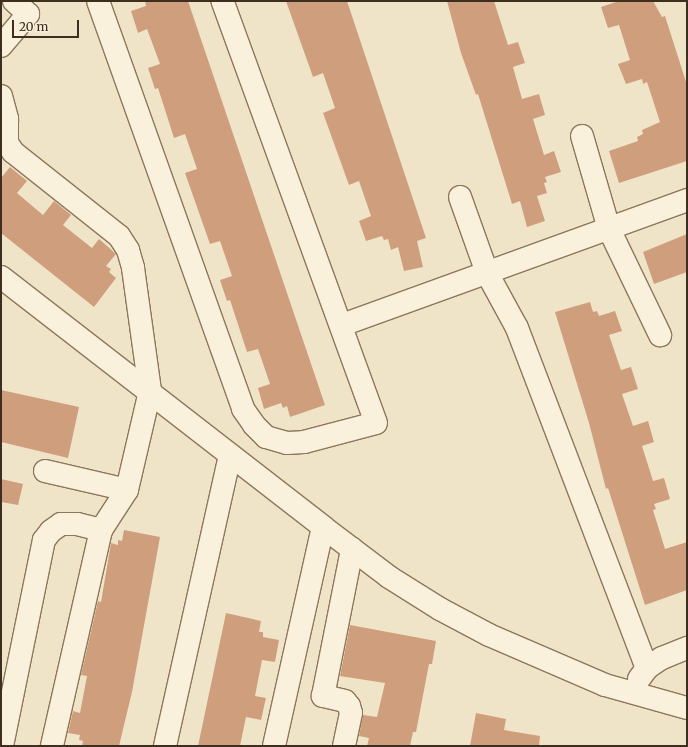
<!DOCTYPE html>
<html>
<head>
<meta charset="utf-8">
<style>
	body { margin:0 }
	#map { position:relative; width:688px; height:747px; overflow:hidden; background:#f0e4c8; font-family:Merriweather,serif }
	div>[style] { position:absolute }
	.building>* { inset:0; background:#cf9f7d }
	.roads { filter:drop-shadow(1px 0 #8d765c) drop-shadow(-1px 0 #8d765c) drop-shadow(0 1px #8d765c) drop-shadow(0 -1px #8d765c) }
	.minor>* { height:22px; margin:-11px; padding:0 11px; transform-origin:11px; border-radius:11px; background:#faf1dc }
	span { translate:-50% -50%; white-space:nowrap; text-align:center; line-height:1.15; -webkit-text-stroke:4px #f7eed8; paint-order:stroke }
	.frame { position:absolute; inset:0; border:2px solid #3d2e20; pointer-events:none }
	.scale { position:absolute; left:12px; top:20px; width:67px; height:18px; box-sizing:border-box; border:2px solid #3d2e20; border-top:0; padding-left:5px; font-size:12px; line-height:14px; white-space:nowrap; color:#3d2e20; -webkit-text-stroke:3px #f7eed8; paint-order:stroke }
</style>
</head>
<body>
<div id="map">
	<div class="building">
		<div style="clip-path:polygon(145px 1px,188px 1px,325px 405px,290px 417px,287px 406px,283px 408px,281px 403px,264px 409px,258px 388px,270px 384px,258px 349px,247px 352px,230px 300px,227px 301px,220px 280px,232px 276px,220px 241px,210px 244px,185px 173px,197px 169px,185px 134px,174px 138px,158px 88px,155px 89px,148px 68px,160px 64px,147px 29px,138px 33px,131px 11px,146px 6px)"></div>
		<div style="clip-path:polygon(286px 1px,347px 1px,426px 238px,417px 241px,423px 267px,404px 271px,398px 247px,391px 250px,388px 239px,384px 240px,382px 236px,366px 241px,359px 221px,371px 216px,359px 181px,349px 185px,323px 113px,335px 108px,323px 73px,313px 77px)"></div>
		<div style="clip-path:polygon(447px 1px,494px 1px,508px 45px,518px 42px,525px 63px,513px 67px,522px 99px,539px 94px,545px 115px,533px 119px,544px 155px,554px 151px,561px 172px,545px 177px,547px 182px,544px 183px,547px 193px,537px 196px,545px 221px,527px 227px,520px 201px,512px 204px,478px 94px,476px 95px,461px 53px)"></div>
		<div style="clip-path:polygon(619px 1px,653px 1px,662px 17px,665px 16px,687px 85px,687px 161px,619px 183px,609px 151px,638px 141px,637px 137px,643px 134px,642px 130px,660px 122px,647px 82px,643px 84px,642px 79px,626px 84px,618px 64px,630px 60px,619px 25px,608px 28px,601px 7px)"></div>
		<div style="clip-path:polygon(10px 167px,27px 181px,17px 193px,43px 215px,54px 201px,71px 215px,63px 225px,92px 248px,99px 239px,116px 254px,106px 266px,111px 269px,109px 272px,116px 278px,94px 307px,1px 233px,1px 178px)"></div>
		<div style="clip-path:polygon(687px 234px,687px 272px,654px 284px,643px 252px)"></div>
		<div style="clip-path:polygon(590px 302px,593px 312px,597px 311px,599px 316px,615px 311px,622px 331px,609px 335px,621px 370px,631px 367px,638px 389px,622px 394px,633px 426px,648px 421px,654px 442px,642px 446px,653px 481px,664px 478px,670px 499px,654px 504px,656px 509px,653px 510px,665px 549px,687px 542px,687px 590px,645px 605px,608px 488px,606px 489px,589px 423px,555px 312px)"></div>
		<div style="clip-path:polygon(1px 390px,79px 407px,68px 458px,1px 442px)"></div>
		<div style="clip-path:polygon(1px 479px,23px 484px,18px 505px,1px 502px)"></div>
		<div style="clip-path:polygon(124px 530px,160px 537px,132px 692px,119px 746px,82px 746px,83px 741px,79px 740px,80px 735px,68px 733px,73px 711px,80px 713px,87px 676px,81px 675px,98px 601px,101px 602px,111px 543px,118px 545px,118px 540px,122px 541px)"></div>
		<div style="clip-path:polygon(226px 613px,261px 621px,259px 632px,263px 632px,263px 637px,279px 640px,275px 662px,262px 660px,255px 696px,266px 698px,261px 720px,246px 717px,240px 746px,198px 746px)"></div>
		<div style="clip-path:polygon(350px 625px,436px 641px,432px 664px,429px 664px,416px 732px,413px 732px,410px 746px,367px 746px,369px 738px,359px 736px,363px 715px,377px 717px,385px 683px,340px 676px)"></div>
		<div style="clip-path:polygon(476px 713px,506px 719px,504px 730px,540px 736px,539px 746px,470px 746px)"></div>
	</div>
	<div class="roads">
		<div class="minor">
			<div style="left:98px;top:1px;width:433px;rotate:70.4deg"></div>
			<div style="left:243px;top:409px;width:19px;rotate:55deg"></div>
			<div style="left:254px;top:425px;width:17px;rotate:45deg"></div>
			<div style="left:266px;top:437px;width:22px;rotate:16deg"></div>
			<div style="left:287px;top:443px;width:17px;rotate:-3deg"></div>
			<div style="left:304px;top:442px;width:74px;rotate:-14.8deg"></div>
			<div style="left:376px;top:423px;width:449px;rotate:-110deg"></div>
			<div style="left:1px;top:46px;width:42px;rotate:-49.8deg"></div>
			<div style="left:28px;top:14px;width:19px;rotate:-137deg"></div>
			<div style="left:1px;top:96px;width:24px;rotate:75deg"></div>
			<div style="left:7px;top:119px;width:24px;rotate:90deg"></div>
			<div style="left:7px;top:143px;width:11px;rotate:56deg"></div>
			<div style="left:13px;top:152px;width:135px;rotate:38.4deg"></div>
			<div style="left:119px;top:236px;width:17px;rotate:57deg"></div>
			<div style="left:128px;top:250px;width:19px;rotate:74deg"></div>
			<div style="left:133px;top:268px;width:124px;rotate:82.1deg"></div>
			<div style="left:150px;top:391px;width:102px;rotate:103.1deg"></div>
			<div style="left:127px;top:490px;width:48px;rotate:123deg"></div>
			<div style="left:101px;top:530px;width:221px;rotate:102.8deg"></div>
			<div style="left:582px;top:136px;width:97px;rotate:73.8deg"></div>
			<div style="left:609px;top:229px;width:118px;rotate:64.3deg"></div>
			<div style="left:460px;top:197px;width:81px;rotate:70.4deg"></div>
			<div style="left:487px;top:273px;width:63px;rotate:61.4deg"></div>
			<div style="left:517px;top:328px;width:364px;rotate:69.1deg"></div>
			<div style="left:1px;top:277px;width:408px;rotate:37.8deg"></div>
			<div style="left:323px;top:527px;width:83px;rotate:37.1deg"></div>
			<div style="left:389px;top:577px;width:60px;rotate:32.1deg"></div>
			<div style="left:440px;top:609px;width:55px;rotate:28deg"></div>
			<div style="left:489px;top:635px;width:126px;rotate:23.3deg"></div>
			<div style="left:605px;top:685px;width:85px;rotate:15.7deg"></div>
			<div style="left:342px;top:325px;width:367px;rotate:-19.9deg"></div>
			<div style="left:45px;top:471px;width:84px;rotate:13deg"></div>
			<div style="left:639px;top:679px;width:14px;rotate:-54deg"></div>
			<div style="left:647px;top:668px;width:18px;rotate:-34deg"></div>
			<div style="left:662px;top:658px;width:27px;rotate:-22deg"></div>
			<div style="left:2px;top:746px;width:210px;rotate:-78.5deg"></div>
			<div style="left:44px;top:540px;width:11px;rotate:-52deg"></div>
			<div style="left:51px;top:531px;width:12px;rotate:-35deg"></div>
			<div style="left:61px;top:524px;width:16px"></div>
			<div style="left:77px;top:524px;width:25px;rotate:14deg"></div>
			<div style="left:165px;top:746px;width:298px;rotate:-77.4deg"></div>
			<div style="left:274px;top:746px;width:224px;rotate:-77.4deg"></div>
			<div style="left:344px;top:746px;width:34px;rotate:-78deg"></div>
			<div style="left:351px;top:713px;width:7px;rotate:-106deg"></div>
			<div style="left:349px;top:706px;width:6px;rotate:-129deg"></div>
			<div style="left:345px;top:701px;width:23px;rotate:-167deg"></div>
			<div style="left:323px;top:696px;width:150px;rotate:-78.8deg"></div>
		</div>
	</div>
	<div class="frame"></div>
	<div class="scale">20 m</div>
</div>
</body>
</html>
